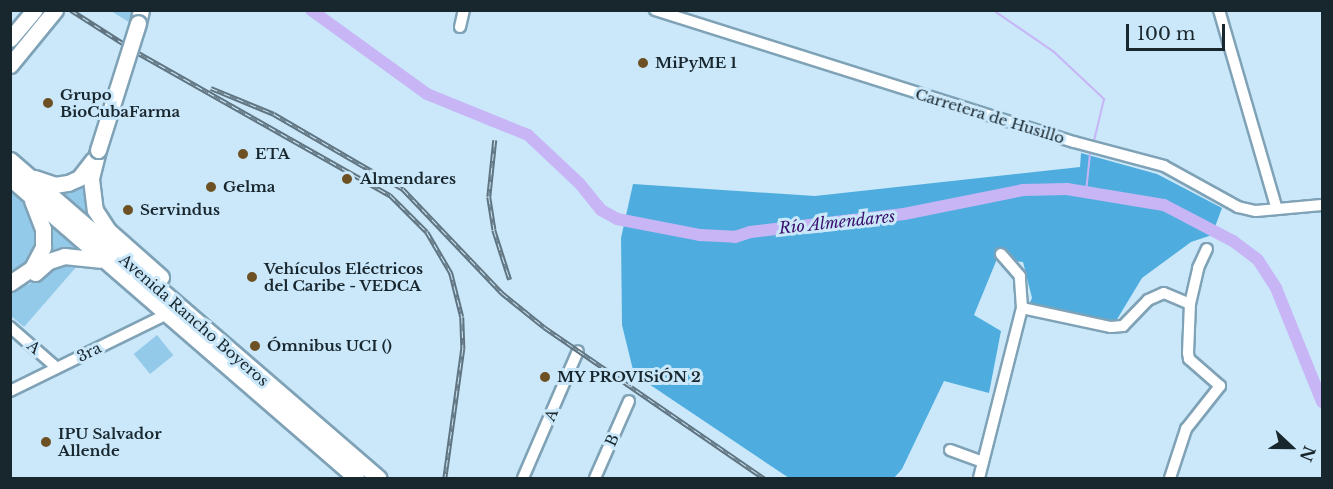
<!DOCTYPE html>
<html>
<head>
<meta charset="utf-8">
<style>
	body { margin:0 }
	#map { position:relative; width:1333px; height:489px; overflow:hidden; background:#cae8fa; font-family:"Libre Baskerville",serif }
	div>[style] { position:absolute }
	.green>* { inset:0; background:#94cae9; transform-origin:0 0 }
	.forest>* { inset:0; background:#4eadde }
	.stream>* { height:2px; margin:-1px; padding:0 1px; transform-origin:1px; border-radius:1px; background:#c7b5f5 }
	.river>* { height:12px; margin:-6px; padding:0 6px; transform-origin:6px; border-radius:6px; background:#c7b5f5 }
	.roads { filter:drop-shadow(2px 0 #7fa2b7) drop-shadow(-2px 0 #7fa2b7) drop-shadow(0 2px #7fa2b7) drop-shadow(0 -2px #7fa2b7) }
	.minor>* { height:10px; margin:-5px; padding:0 5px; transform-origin:5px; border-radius:5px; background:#fff }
	.highway>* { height:15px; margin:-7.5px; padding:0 7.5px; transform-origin:7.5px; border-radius:7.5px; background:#fff }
	.rail>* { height:4.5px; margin-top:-2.25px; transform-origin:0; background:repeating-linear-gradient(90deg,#cae8fa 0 7px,#607581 0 14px); box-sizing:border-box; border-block:2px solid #607581 }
	.bridges { filter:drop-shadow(2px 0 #7fa2b7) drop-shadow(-2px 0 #7fa2b7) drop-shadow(0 2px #7fa2b7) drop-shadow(0 -2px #7fa2b7) }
	.highway-bridge>* { height:15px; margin:-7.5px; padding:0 7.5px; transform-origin:7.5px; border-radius:7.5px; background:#fff }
	.dots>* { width:16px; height:16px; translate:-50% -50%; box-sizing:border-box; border:3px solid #cae8fa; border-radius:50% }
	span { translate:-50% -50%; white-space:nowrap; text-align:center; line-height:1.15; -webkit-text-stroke:6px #cae8fa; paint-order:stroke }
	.poi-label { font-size:15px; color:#18262e; font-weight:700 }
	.left { translate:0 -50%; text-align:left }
	.street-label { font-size:15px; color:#18262e }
	.water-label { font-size:16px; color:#390e6b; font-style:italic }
	.frame { position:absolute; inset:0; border:12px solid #18262e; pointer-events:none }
	.north { position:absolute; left:1261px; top:417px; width:60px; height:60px; -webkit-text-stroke:4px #cae8fa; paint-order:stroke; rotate:112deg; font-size:16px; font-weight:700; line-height:24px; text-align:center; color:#18262e }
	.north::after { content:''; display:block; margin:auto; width:21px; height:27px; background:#18262e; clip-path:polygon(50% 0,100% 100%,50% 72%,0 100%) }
	.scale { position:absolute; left:1126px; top:24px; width:99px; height:27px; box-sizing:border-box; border:3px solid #18262e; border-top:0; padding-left:8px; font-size:18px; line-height:21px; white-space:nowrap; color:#18262e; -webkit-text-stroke:4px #cae8fa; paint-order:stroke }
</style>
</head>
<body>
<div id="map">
	<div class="green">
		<div style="clip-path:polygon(111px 11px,135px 11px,132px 24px)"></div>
		<div style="clip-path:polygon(85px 183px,86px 201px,97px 227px,58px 190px)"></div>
		<div style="clip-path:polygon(10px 190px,32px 208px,38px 221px,35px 257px,10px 278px)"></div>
		<div style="clip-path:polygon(44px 217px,84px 251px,70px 251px,42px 260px)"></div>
		<div style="clip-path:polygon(84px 258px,24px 327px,11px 316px,10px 291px,30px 284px,48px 268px)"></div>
		<div style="left:157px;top:335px;width:26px;height:30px;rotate:51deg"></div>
	</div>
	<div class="forest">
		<div style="clip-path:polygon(1081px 153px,1157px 174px,1222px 208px,1212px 235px,1191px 242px,1142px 278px,1116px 321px,1026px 311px,1032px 298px,1023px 262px,997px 259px,974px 315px,1001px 331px,989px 393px,944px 381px,902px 469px,894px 478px,789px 478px,634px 374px,622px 325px,621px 238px,633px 184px,815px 196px,1080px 167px)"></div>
	</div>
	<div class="stream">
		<div style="left:993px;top:10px;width:74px;rotate:34.5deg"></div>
		<div style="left:1054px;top:52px;width:69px;rotate:43.2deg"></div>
		<div style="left:1104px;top:99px;width:43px;rotate:103.4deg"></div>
		<div style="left:1086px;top:192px;width:39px;rotate:-84deg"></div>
	</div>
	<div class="river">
		<div style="left:311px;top:10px;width:143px;rotate:35.9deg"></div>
		<div style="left:427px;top:94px;width:109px;rotate:22.1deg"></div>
		<div style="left:528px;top:135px;width:71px;rotate:43.3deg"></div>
		<div style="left:580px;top:184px;width:33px;rotate:51deg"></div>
		<div style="left:601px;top:210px;width:18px;rotate:29deg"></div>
		<div style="left:617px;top:219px;width:85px;rotate:10.9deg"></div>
		<div style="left:700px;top:235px;width:35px;rotate:3deg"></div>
		<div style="left:735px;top:237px;width:16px;rotate:-18deg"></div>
		<div style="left:750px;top:232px;width:155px;rotate:-6.7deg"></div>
		<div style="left:904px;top:214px;width:121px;rotate:-11.4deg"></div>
		<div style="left:1023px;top:190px;width:44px;rotate:-1.3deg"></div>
		<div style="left:1067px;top:189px;width:98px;rotate:9.4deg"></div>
		<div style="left:1164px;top:205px;width:78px;rotate:27.6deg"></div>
		<div style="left:1233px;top:241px;width:31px;rotate:37deg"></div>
		<div style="left:1258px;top:260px;width:33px;rotate:57deg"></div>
		<div style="left:1276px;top:288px;width:123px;rotate:68deg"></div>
	</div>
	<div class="roads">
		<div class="minor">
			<div style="left:655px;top:10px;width:439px;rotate:17.5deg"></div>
			<div style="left:1074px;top:142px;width:93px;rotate:14.9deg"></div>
			<div style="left:1164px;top:166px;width:85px;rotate:29deg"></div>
			<div style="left:1238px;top:207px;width:18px;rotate:13deg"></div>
			<div style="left:1256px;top:211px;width:66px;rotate:-5.2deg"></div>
			<div style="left:1219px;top:10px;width:207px;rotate:73.8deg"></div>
			<div style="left:460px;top:27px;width:17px;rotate:-77deg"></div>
			<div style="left:1022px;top:308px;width:91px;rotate:12.1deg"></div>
			<div style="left:1111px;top:327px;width:12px;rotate:-5deg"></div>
			<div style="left:1123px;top:326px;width:36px;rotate:-46deg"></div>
			<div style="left:1148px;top:300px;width:17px;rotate:-24deg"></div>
			<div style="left:1164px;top:293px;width:28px;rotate:23deg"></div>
			<div style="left:10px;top:327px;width:62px;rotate:41.1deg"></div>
			<div style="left:10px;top:391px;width:175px;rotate:-26.1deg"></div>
			<div style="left:950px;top:450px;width:35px;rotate:20deg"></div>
			<div style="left:523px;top:478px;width:138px;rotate:-66.6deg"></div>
			<div style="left:595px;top:478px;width:84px;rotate:-66.2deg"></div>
			<div style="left:979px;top:478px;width:175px;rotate:-75.8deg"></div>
			<div style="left:1022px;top:308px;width:32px;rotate:-94deg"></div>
			<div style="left:1020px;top:276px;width:29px;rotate:-131deg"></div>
			<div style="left:1170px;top:478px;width:52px;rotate:-71.9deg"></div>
			<div style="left:1186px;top:429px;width:55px;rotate:-51.7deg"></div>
			<div style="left:1220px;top:386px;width:41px;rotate:-138.9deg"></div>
			<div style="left:1189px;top:359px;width:6px;rotate:-99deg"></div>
			<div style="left:1188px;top:353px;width:49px;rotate:-87.7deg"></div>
			<div style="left:1190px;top:304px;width:37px;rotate:-77deg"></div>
			<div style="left:1198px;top:268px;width:21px;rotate:-65deg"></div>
		</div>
		<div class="highway">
			<div style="left:138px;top:23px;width:13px;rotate:-77deg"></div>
			<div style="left:10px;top:39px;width:38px;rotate:-50deg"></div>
			<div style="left:10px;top:65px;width:71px;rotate:-50.7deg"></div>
			<div style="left:98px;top:150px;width:30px;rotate:104deg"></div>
			<div style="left:91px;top:179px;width:31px;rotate:83deg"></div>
			<div style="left:95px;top:210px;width:24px;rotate:57deg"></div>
			<div style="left:108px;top:230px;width:71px;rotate:41.6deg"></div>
			<div style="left:10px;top:160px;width:487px;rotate:40.8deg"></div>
			<div style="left:10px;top:178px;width:458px;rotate:40.9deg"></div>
			<div style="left:35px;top:178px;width:21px;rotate:19deg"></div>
			<div style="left:55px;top:185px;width:13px;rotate:-9deg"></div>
			<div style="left:68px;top:183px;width:12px;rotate:-24deg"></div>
			<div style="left:79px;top:178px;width:23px;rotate:-52deg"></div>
			<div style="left:35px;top:273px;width:18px;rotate:-41deg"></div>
			<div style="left:49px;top:261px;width:16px;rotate:-18deg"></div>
			<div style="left:64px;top:256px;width:36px;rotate:6deg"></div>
			<div style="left:10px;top:283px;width:27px;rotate:-34deg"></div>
			<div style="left:32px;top:268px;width:24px;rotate:-62deg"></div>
			<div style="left:43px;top:247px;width:18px;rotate:-90deg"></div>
			<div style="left:43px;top:229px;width:31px;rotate:-111deg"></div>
		</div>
	</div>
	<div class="rail">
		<div style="left:71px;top:10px;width:76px;rotate:32.6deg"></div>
		<div style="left:135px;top:51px;width:293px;rotate:29.5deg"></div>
		<div style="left:390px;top:195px;width:52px;rotate:45deg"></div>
		<div style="left:427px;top:232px;width:48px;rotate:59.7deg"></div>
		<div style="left:451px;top:273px;width:45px;rotate:76deg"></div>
		<div style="left:462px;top:317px;width:32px;rotate:88deg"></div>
		<div style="left:463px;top:349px;width:130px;rotate:97.9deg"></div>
		<div style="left:211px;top:88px;width:68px;rotate:22.4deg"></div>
		<div style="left:274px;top:114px;width:149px;rotate:30.2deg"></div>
		<div style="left:403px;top:189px;width:144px;rotate:46.4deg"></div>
		<div style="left:502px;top:293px;width:54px;rotate:39deg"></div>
		<div style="left:544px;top:327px;width:267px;rotate:34.5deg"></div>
		<div style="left:495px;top:140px;width:57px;rotate:96deg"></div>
		<div style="left:489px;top:197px;width:33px;rotate:81deg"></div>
		<div style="left:494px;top:230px;width:52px;rotate:72.3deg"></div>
	</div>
	<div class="bridges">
		<div class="highway-bridge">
			<div style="left:98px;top:150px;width:133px;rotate:-72.5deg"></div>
		</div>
	</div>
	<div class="dots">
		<div style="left:643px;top:63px;background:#6d5124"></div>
		<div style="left:48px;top:103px;background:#6d5124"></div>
		<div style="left:243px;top:154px;background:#6d5124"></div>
		<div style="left:347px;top:179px;background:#6d5124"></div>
		<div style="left:211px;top:187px;background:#6d5124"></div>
		<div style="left:128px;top:210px;background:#6d5124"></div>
		<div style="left:252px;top:277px;background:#6d5124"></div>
		<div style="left:255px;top:346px;background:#6d5124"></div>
		<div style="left:545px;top:377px;background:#6d5124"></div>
		<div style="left:46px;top:442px;background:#6d5124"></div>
	</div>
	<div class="poi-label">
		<span class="left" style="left:655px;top:63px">MiPyME 1</span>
		<span class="left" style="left:60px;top:103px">Grupo<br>BioCubaFarma</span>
		<span class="left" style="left:255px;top:154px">ETA</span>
		<span class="left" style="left:360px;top:179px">Almendares</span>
		<span class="left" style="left:223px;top:187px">Gelma</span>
		<span class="left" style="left:140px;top:210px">Servindus</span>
		<span class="left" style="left:264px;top:277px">Vehículos Eléctricos<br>del Caribe - VEDCA</span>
		<span class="left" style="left:267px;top:346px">Ómnibus UCI ()</span>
		<span class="left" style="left:557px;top:377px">MY PROVISiÓN 2</span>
		<span class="left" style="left:58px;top:442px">IPU Salvador<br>Allende</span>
	</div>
	<div class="street-label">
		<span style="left:990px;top:116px;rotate:17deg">Carretera de Husillo</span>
		<span style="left:194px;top:320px;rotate:41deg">Avenida Rancho Boyeros</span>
		<span style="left:34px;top:347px;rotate:41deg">A</span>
		<span style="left:89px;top:352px;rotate:-26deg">3ra</span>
		<span style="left:551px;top:415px;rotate:-67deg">A</span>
		<span style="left:612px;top:440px;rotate:-66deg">B</span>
	</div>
	<div class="water-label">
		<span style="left:837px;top:222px;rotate:-6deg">Río Almendares</span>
	</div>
	<div class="frame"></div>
	<div class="north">N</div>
	<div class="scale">100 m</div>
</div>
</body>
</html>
